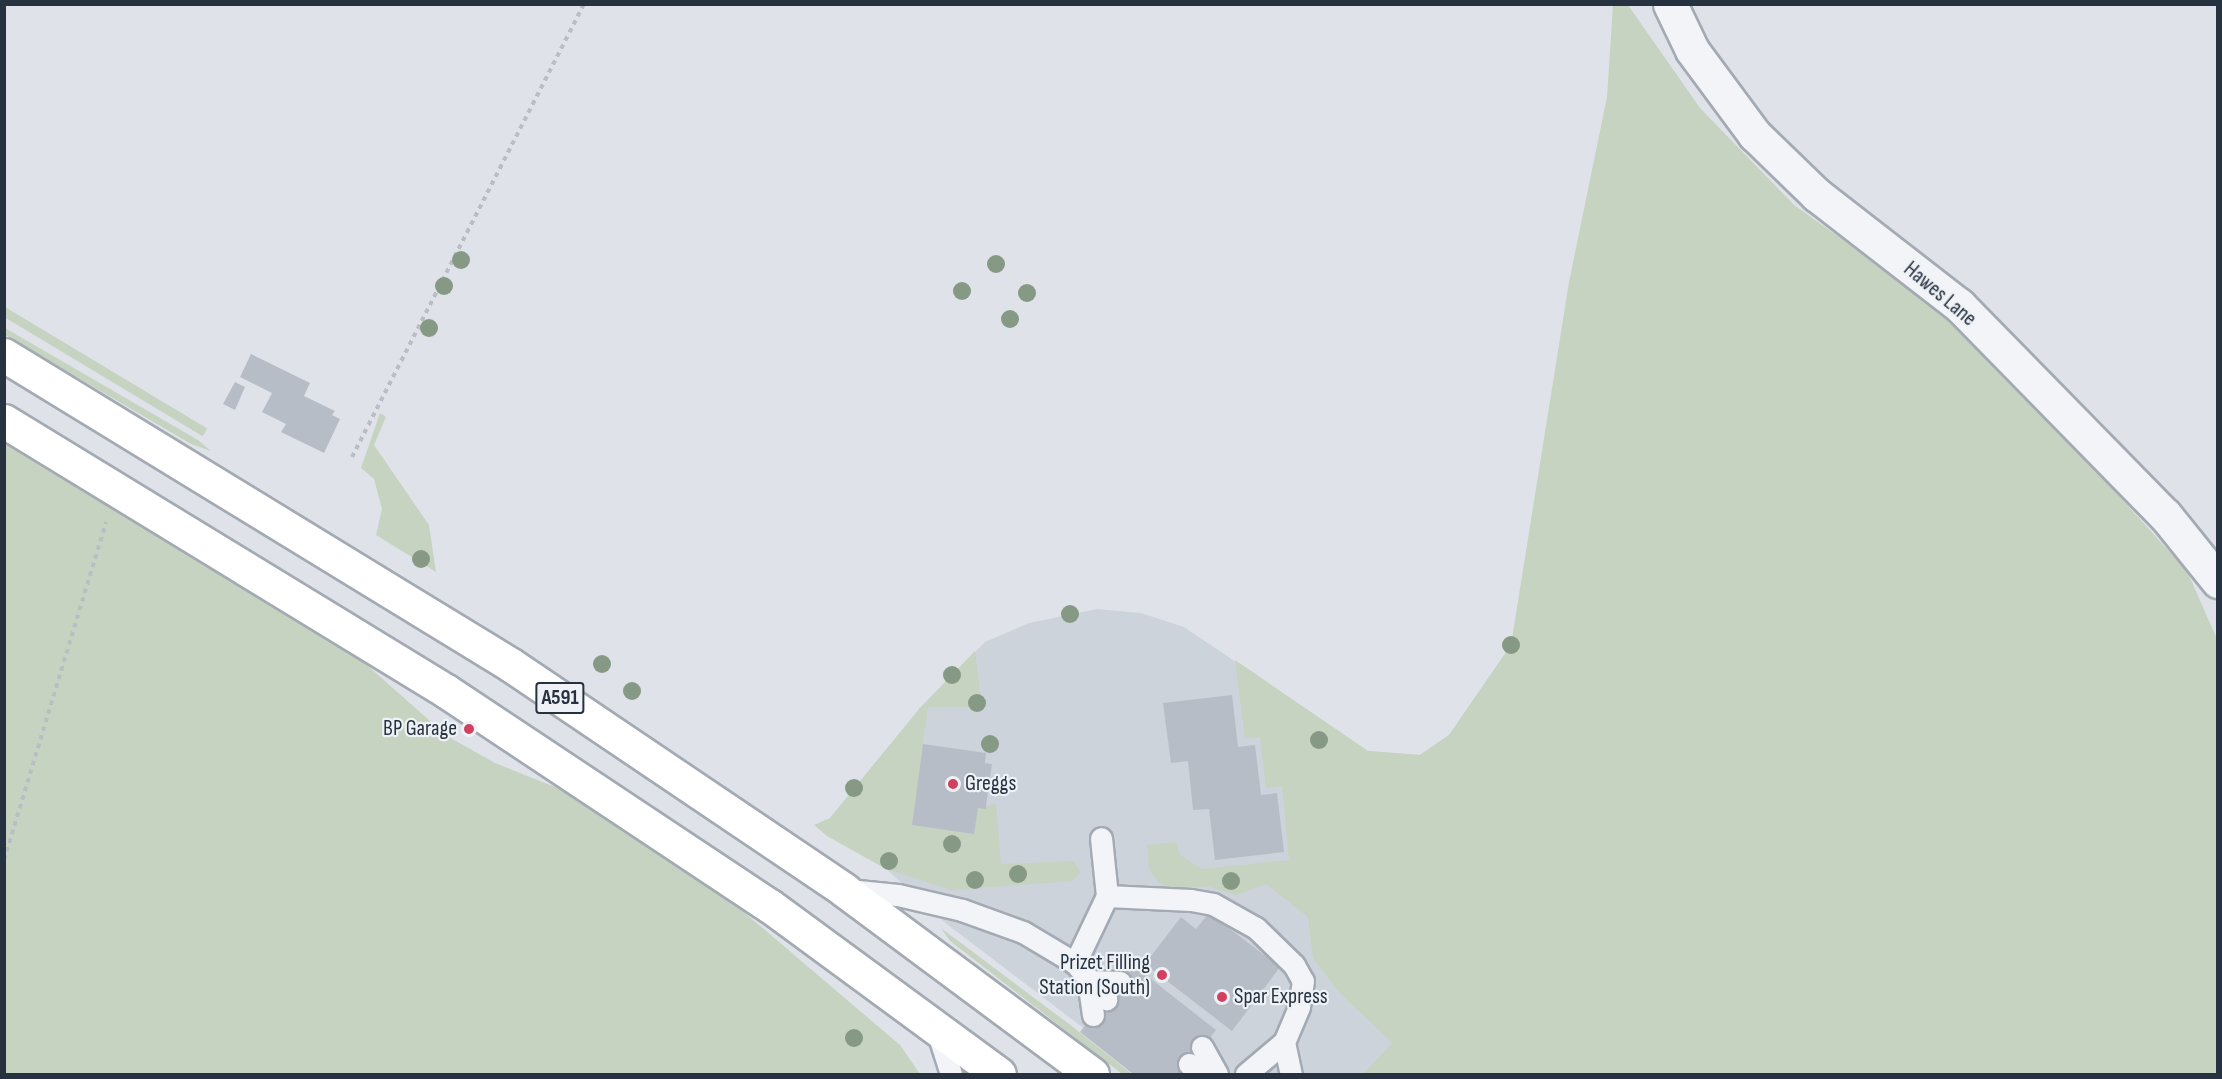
<!DOCTYPE html>
<html>
<head>
<meta charset="utf-8">
<style>
	body { margin:0 }
	#map { position:relative; width:2222px; height:1079px; overflow:hidden; background:#dfe3e9; font-family:"Sofia Sans Condensed",sans-serif }
	div>[style] { position:absolute }
	.built>* { inset:0; background:#cdd3db }
	.green>* { inset:0; background:#c6d3c0; transform-origin:0 0 }
	.building>* { inset:0; background:#b6bdc6 }
	.path>* { height:4px; margin-top:-2px; transform-origin:0; background:repeating-linear-gradient(90deg,#b9bec4 0 4.5px,transparent 0 9px) }
	.roads { filter:drop-shadow(2px 0 #a4aab3) drop-shadow(-2px 0 #a4aab3) drop-shadow(0 2px #a4aab3) drop-shadow(0 -2px #a4aab3) }
	.service>* { height:21px; margin:-10.5px; padding:0 10.5px; transform-origin:10.5px; border-radius:10.5px; background:#f2f4f7 }
	.minor>* { height:33px; margin:-16.5px; padding:0 16.5px; transform-origin:16.5px; border-radius:16.5px; background:#f2f4f7 }
	.trunk>* { height:33px; margin:-16.5px; padding:0 16.5px; transform-origin:16.5px; border-radius:16.5px; background:#fff }
	.trees>* { width:18px; height:18px; margin:-9px; border-radius:50%; background:#869985 }
	.dots>* { width:16px; height:16px; translate:-50% -50%; box-sizing:border-box; border:3px solid #eef2f6; border-radius:50% }
	span { translate:-50% -50%; white-space:nowrap; text-align:center; line-height:1.15; -webkit-text-stroke:4.5px #eef2f6; paint-order:stroke }
	.shield-label span { padding:2px 4px; background:#eef2f6; border:2px solid; border-radius:4px; -webkit-text-stroke-width:0 }
	.shield-label { font-size:21px; color:#273240; font-weight:700 }
	.street-label { font-size:22px; color:#273240 }
	.poi-label { font-size:22px; color:#273240 }
	.right { translate:-100% -50%; text-align:right }
	.left { translate:0 -50%; text-align:left }
	.frame { position:absolute; inset:0; border:6px solid #273240; pointer-events:none }
</style>
</head>
<body>
<div id="map">
	<div class="built">
		<div style="clip-path:polygon(1097px 609px,1141px 613px,1184px 627px,1368px 751px,1420px 755px,1449px 735px,1511px 645px,1407px 1074px,1144px 1074px,948px 925px,830px 818px,920px 708px,985px 642px,1029px 623px)"></div>
	</div>
	<div class="green">
		<div style="clip-path:polygon(1613px 5px,1628px 5px,1700px 108px,1794px 205px,1945px 312px,2010px 376px,2187px 571px,2217px 639px,2217px 1074px,1363px 1074px,1392px 1043px,1337px 990px,1313px 958px,1308px 917px,1266px 884px,1237px 895px,1209px 887px,1169px 888px,1157px 881px,1149px 869px,1147px 845px,1176px 842px,1180px 855px,1202px 869px,1289px 860px,1282px 786px,1266px 788px,1260px 737px,1245px 738px,1235px 660px,1368px 751px,1420px 755px,1449px 735px,1511px 645px,1569px 282px,1607px 97px)"></div>
		<div style="left:5px;top:307px;width:236px;height:9px;rotate:31deg"></div>
		<div style="clip-path:polygon(5px 328px,198px 440px,211px 451px,191px 444px,5px 335px)"></div>
		<div style="clip-path:polygon(380px 413px,386px 417px,374px 445px,429px 525px,436px 572px,376px 535px,382px 509px,374px 479px,361px 468px)"></div>
		<div style="clip-path:polygon(4px 440px,359px 658px,447px 736px,495px 763px,570px 793px,739px 908px,900px 1045px,920px 1074px,5px 1074px)"></div>
		<div style="clip-path:polygon(975px 651px,982px 707px,928px 707px,912px 825px,974px 833px,978px 808px,996px 804px,1001px 864px,1074px 861px,1080px 872px,1073px 881px,951px 890px,884px 868px,827px 836px,814px 825px,830px 818px,920px 708px)"></div>
		<div style="clip-path:polygon(941px 928px,1069px 1024px,1132px 1074px,1122px 1074px,950px 941px)"></div>
	</div>
	<div class="building">
		<div style="clip-path:polygon(251px 354px,310px 383px,304px 396px,335px 411px,332px 415px,340px 419px,324px 453px,281px 432px,286px 424px,262px 412px,272px 393px,240px 377px)"></div>
		<div style="clip-path:polygon(235px 382px,245px 387px,235px 410px,223px 404px)"></div>
		<div style="clip-path:polygon(1232px 695px,1238px 747px,1255px 745px,1261px 795px,1277px 793px,1284px 852px,1215px 860px,1209px 809px,1193px 810px,1188px 761px,1171px 763px,1163px 703px)"></div>
		<div style="clip-path:polygon(923px 744px,986px 753px,985px 763px,992px 764px,986px 805px,986px 809px,978px 808px,974px 834px,912px 825px)"></div>
		<div style="clip-path:polygon(1209px 913px,1280px 967px,1232px 1031px,1145px 964px,1181px 917px,1196px 929px)"></div>
		<div style="clip-path:polygon(1133px 965px,1216px 1030px,1181px 1074px,1133px 1074px,1080px 1032px)"></div>
	</div>
	<div class="path">
		<div style="left:352px;top:457px;width:509px;rotate:-62.88deg"></div>
		<div style="left:4px;top:860px;width:353px;rotate:-73.2deg"></div>
	</div>
	<div class="roads">
		<div class="service">
			<div style="left:848px;top:890px;width:50px;rotate:5.7deg"></div>
			<div style="left:898px;top:895px;width:66px;rotate:13.2deg"></div>
			<div style="left:962px;top:910px;width:65px;rotate:19.8deg"></div>
			<div style="left:1023px;top:932px;width:61px;rotate:30.8deg"></div>
			<div style="left:1075px;top:963px;width:48px;rotate:49.3deg"></div>
			<div style="left:1107px;top:896px;width:84px;rotate:2.7deg"></div>
			<div style="left:1191px;top:900px;width:22px;rotate:10deg"></div>
			<div style="left:1213px;top:904px;width:49px;rotate:29.2deg"></div>
			<div style="left:1256px;top:928px;width:53px;rotate:44.2deg"></div>
			<div style="left:1294px;top:965px;width:18px;rotate:61deg"></div>
			<div style="left:1303px;top:981px;width:26px;rotate:99deg"></div>
			<div style="left:1299px;top:1007px;width:38px;rotate:113deg"></div>
			<div style="left:1284px;top:1042px;width:50px;rotate:139.9deg"></div>
			<div style="left:1075px;top:963px;width:74px;rotate:-64.5deg"></div>
			<div style="left:1107px;top:896px;width:58px;rotate:-95.9deg"></div>
			<div style="left:1093px;top:1015px;width:34px;rotate:-98deg"></div>
			<div style="left:1088px;top:981px;width:32px;rotate:2deg"></div>
			<div style="left:936px;top:1027px;width:49px;rotate:72.3deg"></div>
			<div style="left:1284px;top:1042px;width:33px;rotate:78deg"></div>
			<div style="left:1202px;top:1047px;width:31px;rotate:61deg"></div>
			<div style="left:1189px;top:1064px;width:16px;rotate:38deg"></div>
		</div>
		<div class="minor">
			<div style="left:1670px;top:4px;width:51px;rotate:64.4deg"></div>
			<div style="left:1692px;top:50px;width:106px;rotate:53.5deg"></div>
			<div style="left:1755px;top:135px;width:86px;rotate:44.1deg"></div>
			<div style="left:1817px;top:195px;width:180px;rotate:37.8deg"></div>
			<div style="left:1959px;top:305px;width:294px;rotate:45.6deg"></div>
			<div style="left:2165px;top:515px;width:85px;rotate:51.2deg"></div>
		</div>
		<div class="trunk">
			<div style="left:4px;top:355px;width:594px;rotate:31.44deg"></div>
			<div style="left:511px;top:665px;width:402px;rotate:34deg"></div>
			<div style="left:844px;top:890px;width:309px;rotate:36.6deg"></div>
			<div style="left:4px;top:421px;width:518px;rotate:31.42deg"></div>
			<div style="left:446px;top:691px;width:389px;rotate:33.6deg"></div>
			<div style="left:770px;top:906px;width:284px;rotate:36.3deg"></div>
		</div>
	</div>
	<div class="trees">
		<div style="left:461px;top:260px"></div>
		<div style="left:996px;top:264px"></div>
		<div style="left:444px;top:286px"></div>
		<div style="left:962px;top:291px"></div>
		<div style="left:1027px;top:293px"></div>
		<div style="left:1010px;top:319px"></div>
		<div style="left:429px;top:328px"></div>
		<div style="left:421px;top:559px"></div>
		<div style="left:1070px;top:614px"></div>
		<div style="left:1511px;top:645px"></div>
		<div style="left:602px;top:664px"></div>
		<div style="left:952px;top:675px"></div>
		<div style="left:632px;top:691px"></div>
		<div style="left:977px;top:703px"></div>
		<div style="left:1319px;top:740px"></div>
		<div style="left:990px;top:744px"></div>
		<div style="left:854px;top:788px"></div>
		<div style="left:952px;top:844px"></div>
		<div style="left:889px;top:861px"></div>
		<div style="left:1018px;top:874px"></div>
		<div style="left:975px;top:880px"></div>
		<div style="left:1231px;top:881px"></div>
		<div style="left:854px;top:1038px"></div>
	</div>
	<div class="dots">
		<div style="left:469px;top:729px;background:#d2405f"></div>
		<div style="left:953px;top:784px;background:#d2405f"></div>
		<div style="left:1162px;top:975px;background:#d2405f"></div>
		<div style="left:1222px;top:997px;background:#d2405f"></div>
	</div>
	<div class="shield-label">
		<span style="left:560px;top:698px">A591</span>
	</div>
	<div class="street-label">
		<span style="left:1940px;top:294px;rotate:40deg">Hawes Lane</span>
	</div>
	<div class="poi-label">
		<span class="right" style="left:457px;top:729px">BP Garage</span>
		<span class="left" style="left:965px;top:784px">Greggs</span>
		<span class="right" style="left:1150px;top:975px">Prizet Filling<br>Station (South)</span>
		<span class="left" style="left:1234px;top:997px">Spar Express</span>
	</div>
	<div class="frame"></div>
</div>
</body>
</html>
